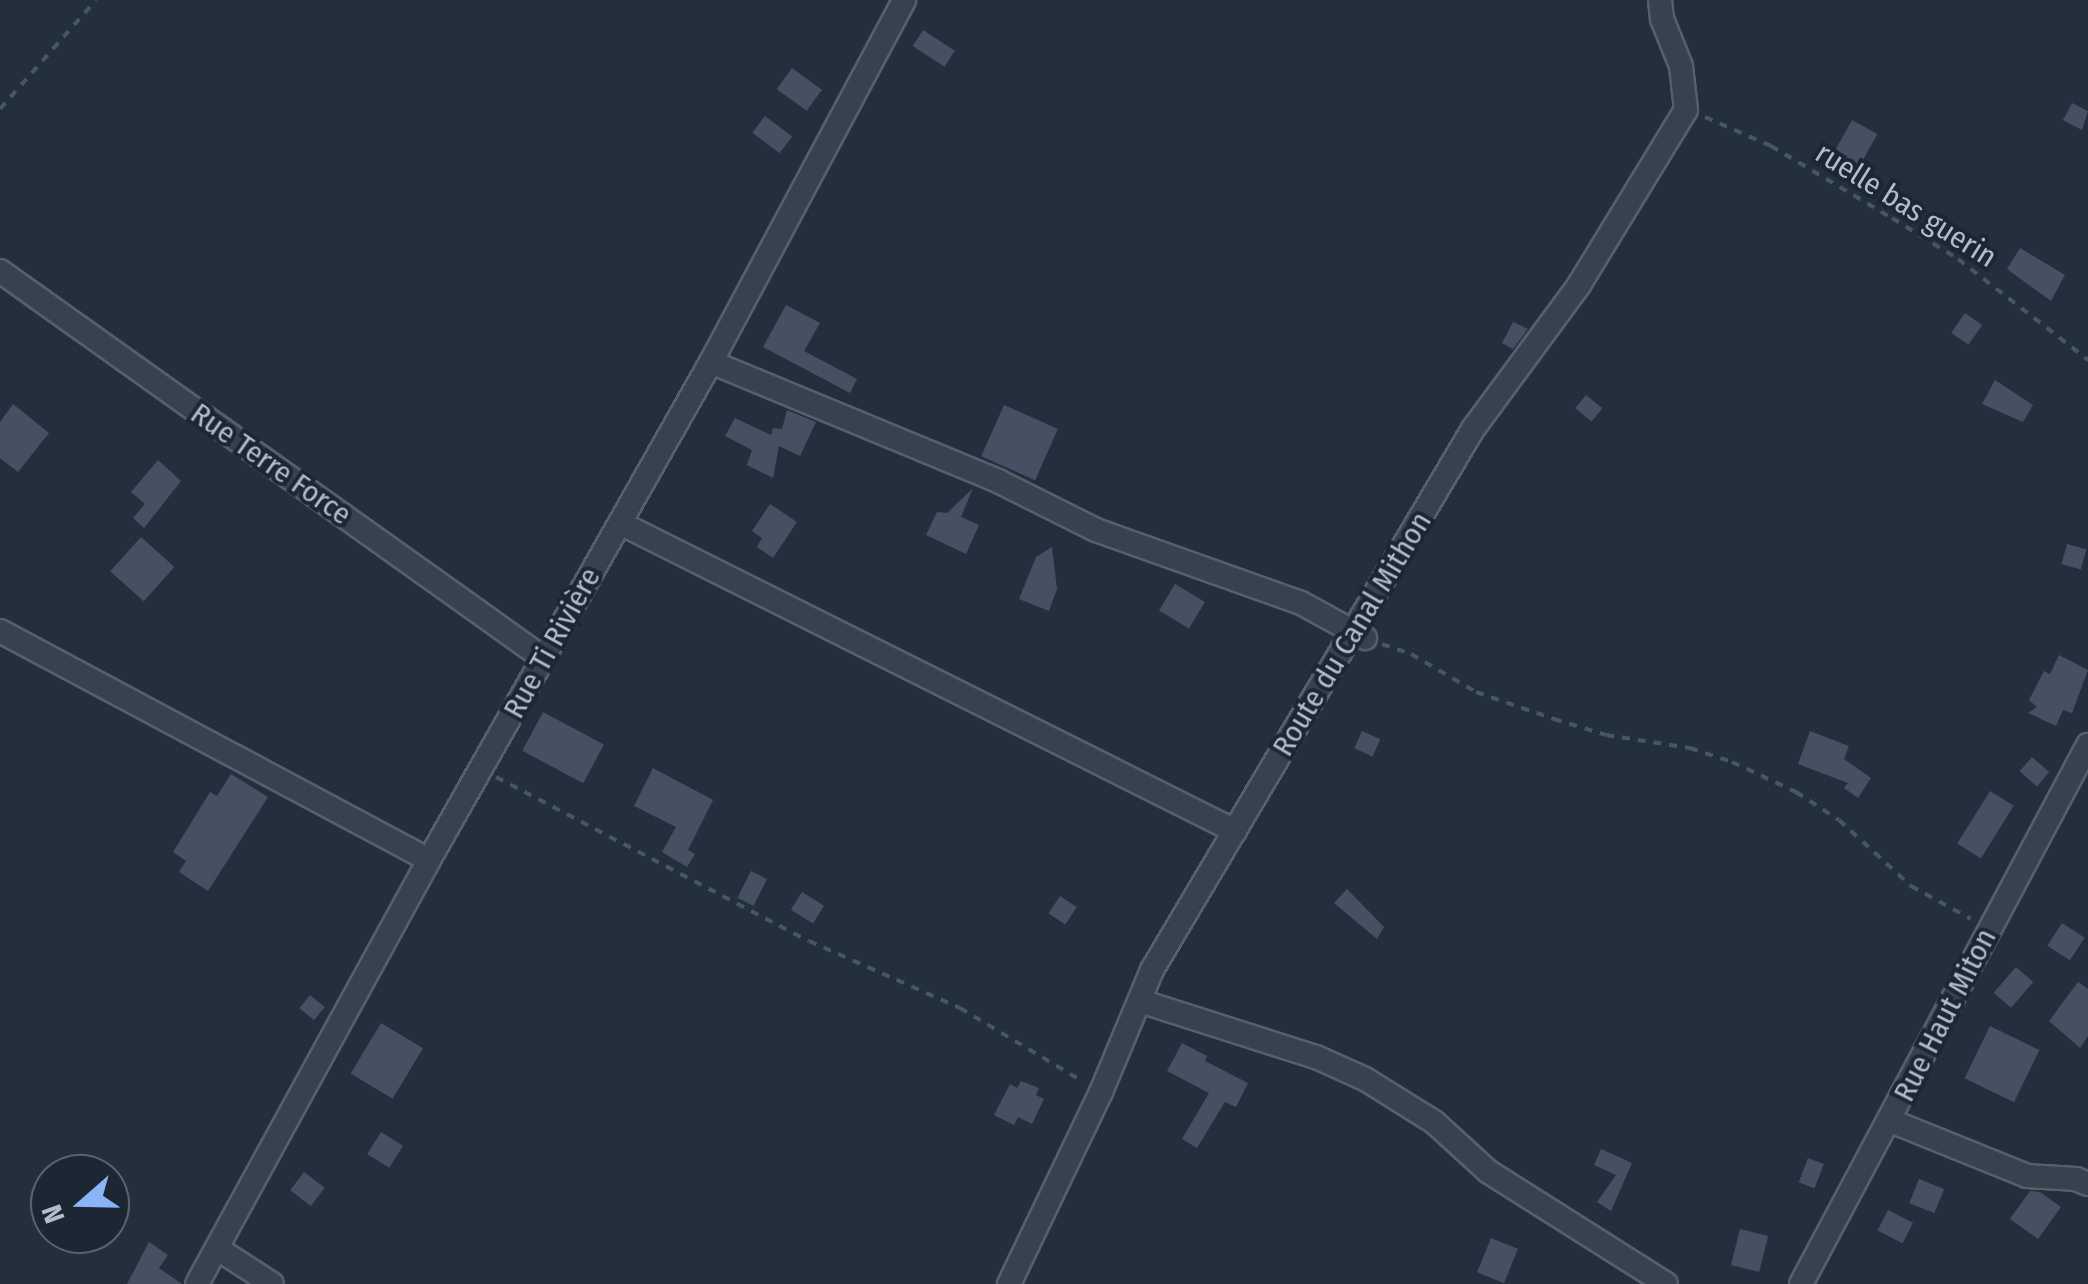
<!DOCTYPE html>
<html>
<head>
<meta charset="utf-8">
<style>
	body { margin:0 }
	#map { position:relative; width:2088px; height:1284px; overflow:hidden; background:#242f3e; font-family:"Fira Sans Condensed",sans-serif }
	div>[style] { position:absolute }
	.building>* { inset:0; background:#455162; transform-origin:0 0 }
	.path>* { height:4px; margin-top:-2px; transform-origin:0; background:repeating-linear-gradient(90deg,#44595c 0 8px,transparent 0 16px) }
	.roads { filter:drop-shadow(2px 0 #565f6c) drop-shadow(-2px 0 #565f6c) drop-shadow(0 2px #565f6c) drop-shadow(0 -2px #565f6c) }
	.minor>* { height:22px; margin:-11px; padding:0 11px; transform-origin:11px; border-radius:11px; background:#38414e }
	span { translate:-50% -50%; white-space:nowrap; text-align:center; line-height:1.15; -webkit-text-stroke:8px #1d2633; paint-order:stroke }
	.street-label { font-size:30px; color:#b4bcc9 }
	.north { position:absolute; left:30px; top:1154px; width:100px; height:100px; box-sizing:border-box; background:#1d2633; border:2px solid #59626f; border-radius:50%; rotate:250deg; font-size:28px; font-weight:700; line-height:40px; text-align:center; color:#b4bcc9 }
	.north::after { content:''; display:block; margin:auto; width:35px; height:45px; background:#8ab4f8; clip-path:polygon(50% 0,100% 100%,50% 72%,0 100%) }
</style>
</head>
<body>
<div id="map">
	<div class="building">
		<div style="left:923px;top:30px;width:38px;height:19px;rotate:33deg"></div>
		<div style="left:792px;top:68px;width:37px;height:26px;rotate:36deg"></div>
		<div style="clip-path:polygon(2072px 103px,2088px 111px,2082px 130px,2063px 120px)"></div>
		<div style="left:765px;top:116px;width:34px;height:21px;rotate:37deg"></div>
		<div style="left:1852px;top:120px;width:29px;height:46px;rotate:29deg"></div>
		<div style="clip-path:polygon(2020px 248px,2065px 275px,2051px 301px,2007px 269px)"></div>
		<div style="clip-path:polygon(786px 305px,820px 323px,804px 351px,857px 379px,850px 393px,763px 347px)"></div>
		<div style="left:1965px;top:313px;width:21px;height:24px;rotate:35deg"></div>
		<div style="clip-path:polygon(1513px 322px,1528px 329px,1513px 349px,1502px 343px)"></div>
		<div style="clip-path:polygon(1995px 380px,2033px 405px,2023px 422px,1982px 404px)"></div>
		<div style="left:1586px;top:395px;width:21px;height:17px;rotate:39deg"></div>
		<div style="clip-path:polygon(13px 404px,49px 433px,18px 472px,0 458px,0 422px)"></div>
		<div style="left:1004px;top:405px;width:59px;height:56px;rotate:24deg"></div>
		<div style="clip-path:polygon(787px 410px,816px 422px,800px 456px,779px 446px,773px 478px,747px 465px,752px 450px,725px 436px,735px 418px,771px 435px,773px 428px,782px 429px)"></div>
		<div style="clip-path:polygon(158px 460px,181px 481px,144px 528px,133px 518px,145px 504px,131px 492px)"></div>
		<div style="clip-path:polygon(973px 488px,961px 517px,979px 525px,966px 554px,926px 535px,937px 512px,947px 513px)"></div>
		<div style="clip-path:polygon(770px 504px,797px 522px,773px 558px,757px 547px,762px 538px,752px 531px)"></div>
		<div style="left:141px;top:537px;width:45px;height:46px;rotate:42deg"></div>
		<div style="left:2067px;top:544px;width:20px;height:21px;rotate:15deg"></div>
		<div style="clip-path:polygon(1052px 547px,1057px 589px,1049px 611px,1019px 599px,1036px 557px)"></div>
		<div style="left:1175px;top:584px;width:35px;height:31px;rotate:31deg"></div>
		<div style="clip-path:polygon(2059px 655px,2088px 670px,2072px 713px,2063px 710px,2056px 726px,2028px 713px,2037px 707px,2029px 700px,2044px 671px,2050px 674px)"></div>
		<div style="left:543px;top:712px;width:69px;height:44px;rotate:28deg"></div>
		<div style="left:1362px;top:731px;width:20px;height:19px;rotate:24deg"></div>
		<div style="clip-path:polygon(1810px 731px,1849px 746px,1844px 759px,1871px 778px,1858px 798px,1844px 788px,1848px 783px,1798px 764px)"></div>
		<div style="left:2032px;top:757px;width:23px;height:19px;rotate:41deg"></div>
		<div style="clip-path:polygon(653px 768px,713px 800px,688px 850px,695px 854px,687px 867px,662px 852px,676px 827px,634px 806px)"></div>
		<div style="clip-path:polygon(231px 774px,268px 797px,208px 891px,179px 872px,186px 861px,173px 852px,210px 792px,217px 796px)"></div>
		<div style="left:1990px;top:791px;width:28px;height:62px;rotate:32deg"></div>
		<div style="left:751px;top:871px;width:18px;height:30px;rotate:27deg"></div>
		<div style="clip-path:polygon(1347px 889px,1384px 927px,1377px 939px,1334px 903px)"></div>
		<div style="left:802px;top:892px;width:26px;height:21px;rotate:32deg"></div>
		<div style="left:1060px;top:896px;width:20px;height:21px;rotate:33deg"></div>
		<div style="left:2062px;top:923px;width:27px;height:27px;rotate:33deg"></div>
		<div style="left:2016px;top:967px;width:23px;height:34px;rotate:41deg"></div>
		<div style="clip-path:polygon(2078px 982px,2088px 989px,2088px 1036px,2080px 1048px,2049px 1021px)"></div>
		<div style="left:310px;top:995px;width:19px;height:17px;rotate:39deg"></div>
		<div style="left:381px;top:1023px;width:49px;height:59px;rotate:31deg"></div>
		<div style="left:1990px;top:1026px;width:55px;height:58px;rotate:26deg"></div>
		<div style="clip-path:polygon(1182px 1043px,1207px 1056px,1205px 1061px,1248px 1083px,1236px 1107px,1225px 1102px,1197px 1148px,1182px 1139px,1209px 1093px,1167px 1071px)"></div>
		<div style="clip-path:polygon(1021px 1081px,1039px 1088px,1036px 1095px,1044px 1099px,1032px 1124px,1018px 1117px,1014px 1125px,994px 1115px,1010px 1084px,1017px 1088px)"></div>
		<div style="left:381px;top:1132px;width:26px;height:26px;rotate:32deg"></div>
		<div style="clip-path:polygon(1601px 1149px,1632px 1163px,1611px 1211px,1597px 1202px,1616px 1175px,1594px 1165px)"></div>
		<div style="left:1808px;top:1158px;width:17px;height:26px;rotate:21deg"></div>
		<div style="left:304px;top:1172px;width:26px;height:23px;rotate:37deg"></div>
		<div style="left:1919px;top:1179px;width:27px;height:26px;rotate:22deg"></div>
		<div style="clip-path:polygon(2030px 1191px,2040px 1192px,2061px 1207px,2038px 1239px,2010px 1219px)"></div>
		<div style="left:1888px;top:1210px;width:28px;height:23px;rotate:27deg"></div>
		<div style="left:1740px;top:1229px;width:29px;height:37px;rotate:14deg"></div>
		<div style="left:1491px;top:1238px;width:29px;height:37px;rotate:22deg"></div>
		<div style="clip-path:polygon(149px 1242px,168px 1255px,159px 1268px,182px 1284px,127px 1284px)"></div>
	</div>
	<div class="path">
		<div style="left:0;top:109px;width:145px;rotate:-48.6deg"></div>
		<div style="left:1705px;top:117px;width:72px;rotate:23.7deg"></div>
		<div style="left:1771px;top:146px;width:141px;rotate:30.8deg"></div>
		<div style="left:1892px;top:218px;width:78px;rotate:31.8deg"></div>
		<div style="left:1958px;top:259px;width:165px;rotate:37.8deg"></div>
		<div style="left:1382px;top:644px;width:31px;rotate:19deg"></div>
		<div style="left:1411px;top:654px;width:75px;rotate:30.3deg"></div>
		<div style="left:1476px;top:692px;width:83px;rotate:19.1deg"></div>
		<div style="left:1554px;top:719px;width:54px;rotate:17.1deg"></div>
		<div style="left:1606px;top:735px;width:85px;rotate:8.8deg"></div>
		<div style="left:1690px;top:748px;width:44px;rotate:18.4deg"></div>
		<div style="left:1732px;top:762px;width:71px;rotate:25.1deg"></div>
		<div style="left:1796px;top:792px;width:51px;rotate:33.1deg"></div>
		<div style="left:1839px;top:820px;width:98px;rotate:42.5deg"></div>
		<div style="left:1911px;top:886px;width:68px;rotate:28.8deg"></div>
		<div style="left:496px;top:777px;width:353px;rotate:27.7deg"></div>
		<div style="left:809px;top:941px;width:165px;rotate:23.9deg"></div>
		<div style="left:960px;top:1008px;width:142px;rotate:30.9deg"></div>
	</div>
	<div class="roads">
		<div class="minor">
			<div style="left:0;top:271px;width:667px;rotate:35.48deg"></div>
			<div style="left:711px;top:362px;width:311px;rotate:22.5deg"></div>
			<div style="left:998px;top:481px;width:110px;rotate:26.6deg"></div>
			<div style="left:1096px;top:530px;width:218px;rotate:19.6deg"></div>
			<div style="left:1301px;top:603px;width:73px;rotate:28.7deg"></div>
			<div style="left:620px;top:523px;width:688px;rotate:26.6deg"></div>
			<div style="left:0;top:631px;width:486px;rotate:28.1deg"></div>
			<div style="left:1140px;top:1001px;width:185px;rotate:17.7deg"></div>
			<div style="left:1316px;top:1057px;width:54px;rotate:24.2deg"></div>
			<div style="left:1365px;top:1079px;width:81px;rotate:31.9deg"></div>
			<div style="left:1434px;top:1122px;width:74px;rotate:42.3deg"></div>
			<div style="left:1489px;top:1172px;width:209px;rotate:32.3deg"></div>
			<div style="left:1891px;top:1121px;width:147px;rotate:22deg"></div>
			<div style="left:2027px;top:1176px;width:49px;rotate:3.5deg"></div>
			<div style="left:2076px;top:1179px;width:13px;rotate:23deg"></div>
			<div style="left:218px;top:1249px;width:64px;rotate:32.9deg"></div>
			<div style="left:197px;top:1284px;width:483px;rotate:-61.3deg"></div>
			<div style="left:429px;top:860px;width:572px;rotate:-60.48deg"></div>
			<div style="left:711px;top:362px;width:410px;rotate:-61.9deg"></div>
			<div style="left:1009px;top:1284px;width:213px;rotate:-64.4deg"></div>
			<div style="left:1101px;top:1092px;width:132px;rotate:-67.3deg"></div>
			<div style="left:1152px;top:970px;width:629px;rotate:-59.32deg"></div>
			<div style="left:1473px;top:429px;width:179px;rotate:-53.6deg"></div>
			<div style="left:1579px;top:285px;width:205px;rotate:-58.6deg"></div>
			<div style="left:1686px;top:110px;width:44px;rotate:-96.5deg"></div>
			<div style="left:1681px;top:66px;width:51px;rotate:-112deg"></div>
			<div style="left:1662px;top:19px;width:19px;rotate:-96deg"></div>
			<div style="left:1801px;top:1284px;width:611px;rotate:-61.97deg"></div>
		</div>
	</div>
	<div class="street-label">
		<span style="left:1906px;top:205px;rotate:32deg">ruelle bas guerin</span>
		<span style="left:271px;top:464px;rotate:35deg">Rue Terre Force</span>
		<span style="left:1352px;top:634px;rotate:-59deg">Route du Canal Mithon</span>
		<span style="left:552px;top:643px;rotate:-61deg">Rue Ti Rivière</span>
		<span style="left:1945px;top:1015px;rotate:-63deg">Rue Haut Miton</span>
	</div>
	<div class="north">N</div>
</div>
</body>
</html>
